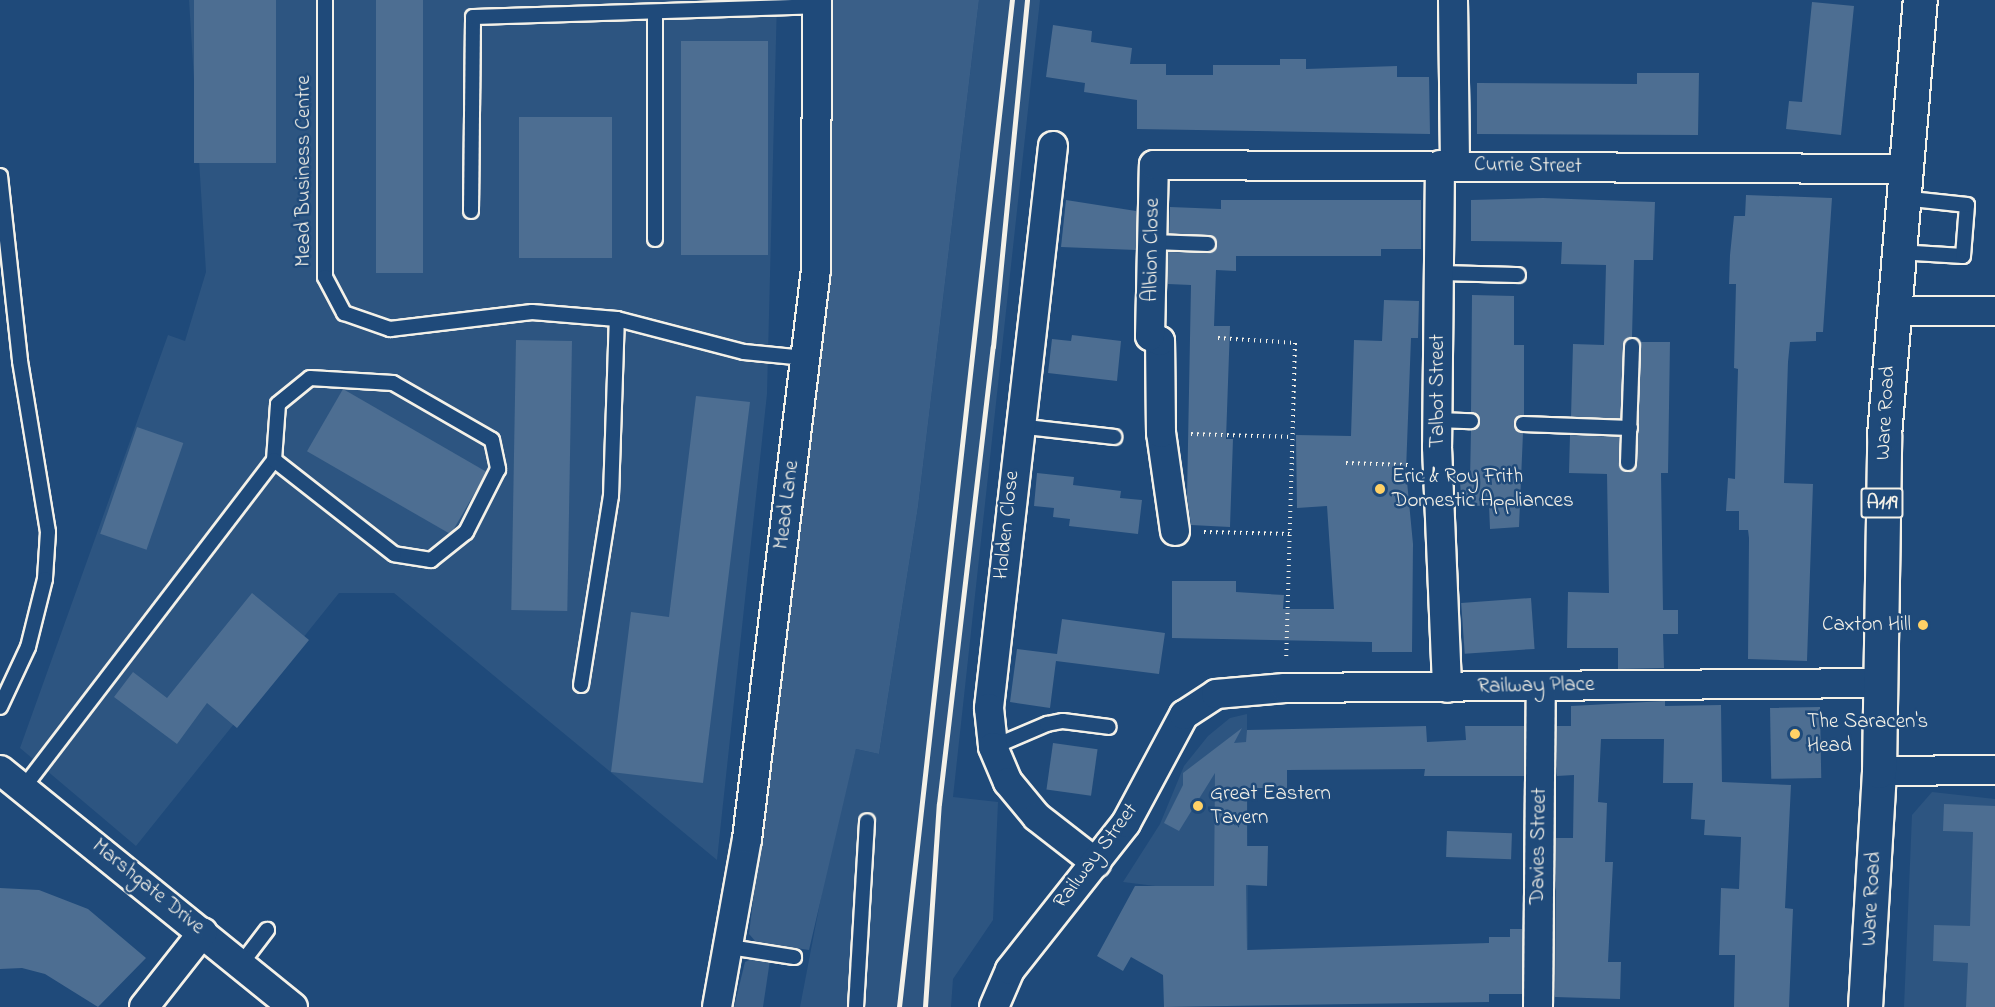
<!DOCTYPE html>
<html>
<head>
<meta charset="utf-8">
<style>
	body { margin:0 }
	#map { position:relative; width:1995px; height:1007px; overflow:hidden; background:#1f4a7a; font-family:"Indie Flower",sans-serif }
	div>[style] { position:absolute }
	.built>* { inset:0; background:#2d5581 }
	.green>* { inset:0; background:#3a5f88 }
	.building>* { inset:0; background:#4d6e92; transform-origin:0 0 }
	.path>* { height:4px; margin-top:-2px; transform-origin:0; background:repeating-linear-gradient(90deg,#f4f1e8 0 1.5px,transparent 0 6px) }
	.roads { filter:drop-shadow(2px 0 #f4f1e8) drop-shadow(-2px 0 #f4f1e8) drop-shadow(0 2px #f4f1e8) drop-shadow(0 -2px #f4f1e8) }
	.lane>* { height:14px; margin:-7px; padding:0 7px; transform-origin:7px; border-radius:7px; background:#1f4a7a }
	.street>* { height:28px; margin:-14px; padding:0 14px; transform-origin:14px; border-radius:14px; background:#1f4a7a }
	.primary>* { height:33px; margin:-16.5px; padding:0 16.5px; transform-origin:16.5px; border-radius:16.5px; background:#1f4a7a }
	.rail>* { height:4.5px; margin:-2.25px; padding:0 2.25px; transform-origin:2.25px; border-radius:2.25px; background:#f4f1e8 }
	.dots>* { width:16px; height:16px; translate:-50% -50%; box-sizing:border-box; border:3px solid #1f4a7a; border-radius:50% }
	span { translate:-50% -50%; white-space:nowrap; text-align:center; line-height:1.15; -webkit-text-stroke:5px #1f4a7a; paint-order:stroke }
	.shield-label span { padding:2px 4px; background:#1f4a7a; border:2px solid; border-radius:4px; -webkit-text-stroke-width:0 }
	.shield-label { font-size:20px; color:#f4f1e8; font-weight:700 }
	.street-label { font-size:21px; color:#f4f1e8 }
	.poi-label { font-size:21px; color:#f4f1e8 }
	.left { translate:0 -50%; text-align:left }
	.right { translate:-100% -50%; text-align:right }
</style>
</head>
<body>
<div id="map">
	<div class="built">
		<div style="clip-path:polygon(189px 0,777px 0,767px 394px,717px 860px,394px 593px,339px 593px,136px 846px,20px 748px,168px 335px,185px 341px,206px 272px)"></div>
		<div style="clip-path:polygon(979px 0,1040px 0,953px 797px,998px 802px,993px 920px,953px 979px,951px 1007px,800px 1007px,831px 845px,856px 749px,879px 754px,918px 507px)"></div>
		<div style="clip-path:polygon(1247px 714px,1248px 964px,1179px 889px,1123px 882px,1160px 824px,1184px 766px,1208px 736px,1230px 718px)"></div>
		<div style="clip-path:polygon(1932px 792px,1995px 799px,1995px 1007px,1904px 1007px,1912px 815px)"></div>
	</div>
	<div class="green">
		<div style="clip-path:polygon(829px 0,979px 0,918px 507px,879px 754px,856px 749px,809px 950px,756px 942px,749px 934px,817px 368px)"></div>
		<div style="clip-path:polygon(754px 958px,770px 960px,763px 1007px,734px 1007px,745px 962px)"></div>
	</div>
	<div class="building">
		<div style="left:194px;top:0;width:82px;height:163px"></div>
		<div style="left:376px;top:0;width:47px;height:273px"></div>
		<div style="clip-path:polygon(1812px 2px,1854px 6px,1841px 135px,1786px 129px,1789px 101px,1802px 102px)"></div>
		<div style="clip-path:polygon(1053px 25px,1092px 31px,1091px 42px,1132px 48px,1130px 64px,1166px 64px,1166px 75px,1213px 75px,1213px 65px,1280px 65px,1280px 59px,1306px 59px,1306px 69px,1397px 66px,1397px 77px,1429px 77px,1430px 134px,1137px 129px,1137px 100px,1084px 92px,1085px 83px,1046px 77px)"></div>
		<div style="left:768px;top:41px;width:214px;height:87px;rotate:90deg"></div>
		<div style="clip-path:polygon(1637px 73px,1699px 73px,1698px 135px,1477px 134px,1477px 83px,1637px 84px)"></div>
		<div style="left:612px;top:117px;width:141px;height:93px;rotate:90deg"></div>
		<div style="clip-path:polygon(1746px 195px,1832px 198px,1823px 332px,1816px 332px,1816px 341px,1790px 342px,1788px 362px,1784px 483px,1813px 484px,1807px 661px,1748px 659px,1749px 538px,1748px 530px,1739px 530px,1739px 511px,1726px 511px,1728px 478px,1735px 479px,1738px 369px,1734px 368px,1736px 284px,1729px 284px,1730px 255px,1734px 216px,1745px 216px)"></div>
		<div style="clip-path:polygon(1543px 198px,1655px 202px,1653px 260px,1634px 260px,1632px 337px,1623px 346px,1621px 419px,1571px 417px,1573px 344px,1604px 345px,1606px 265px,1561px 264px,1562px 242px,1471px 241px,1471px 200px)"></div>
		<div style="clip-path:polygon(1066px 200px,1136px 211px,1136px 250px,1061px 247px)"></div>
		<div style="clip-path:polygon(1221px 200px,1421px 200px,1421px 249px,1381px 249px,1381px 256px,1236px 256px,1236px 271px,1216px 270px,1214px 326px,1230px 326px,1226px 439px,1233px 439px,1230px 527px,1191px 525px,1187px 497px,1191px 285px,1168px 284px,1168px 252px,1208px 253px,1217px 244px,1209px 235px,1169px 234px,1170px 207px,1221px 209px)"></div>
		<div style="clip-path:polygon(1472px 295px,1514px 296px,1514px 345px,1524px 345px,1524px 415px,1514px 424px,1523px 433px,1519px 527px,1490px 529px,1489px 505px,1462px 507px,1460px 482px,1470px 481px,1471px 430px,1480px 422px,1471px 412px)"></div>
		<div style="clip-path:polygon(1384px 300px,1419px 301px,1418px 338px,1411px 338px,1406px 471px,1413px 544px,1412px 652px,1372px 652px,1372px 642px,1172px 638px,1172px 581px,1236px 581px,1236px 592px,1284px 595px,1283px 609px,1334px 609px,1327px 506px,1297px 508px,1296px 435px,1351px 436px,1354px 340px,1382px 341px)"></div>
		<div style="clip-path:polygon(1072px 335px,1121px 341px,1117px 381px,1048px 373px,1052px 339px,1071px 341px)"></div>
		<div style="left:516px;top:340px;width:56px;height:270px;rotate:1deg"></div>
		<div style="clip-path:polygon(1640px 342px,1670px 342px,1668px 473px,1661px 473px,1663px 610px,1678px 610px,1678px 634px,1663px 634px,1664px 668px,1618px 669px,1618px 648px,1567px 648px,1568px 592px,1609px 593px,1607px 474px,1569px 473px,1570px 435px,1620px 437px,1620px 467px,1627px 472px,1635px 468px)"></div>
		<div style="left:343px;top:389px;width:166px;height:72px;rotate:30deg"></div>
		<div style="clip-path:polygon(696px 396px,750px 402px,703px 783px,611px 772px,631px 612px,669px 617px)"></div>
		<div style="left:137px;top:427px;width:49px;height:113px;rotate:19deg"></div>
		<div style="clip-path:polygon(1037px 473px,1074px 477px,1073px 485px,1121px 491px,1120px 498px,1142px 500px,1138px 534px,1069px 526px,1070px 519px,1053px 517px,1054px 508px,1034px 506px)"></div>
		<div style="clip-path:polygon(252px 593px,309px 640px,237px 728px,207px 703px,177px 744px,114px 697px,133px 672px,167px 698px)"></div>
		<div style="left:1531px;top:598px;width:51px;height:70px;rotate:86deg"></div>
		<div style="clip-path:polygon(1062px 619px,1165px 633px,1159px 674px,1056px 661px,1050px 708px,1010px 702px,1017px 649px,1057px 654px)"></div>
		<div style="clip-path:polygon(1665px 701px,1665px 706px,1721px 705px,1722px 782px,1791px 785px,1785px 908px,1793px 909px,1789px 1007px,1734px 1007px,1735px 955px,1719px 955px,1721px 888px,1739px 889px,1741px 837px,1704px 835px,1705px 820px,1691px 819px,1693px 783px,1663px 783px,1664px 739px,1601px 739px,1598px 802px,1607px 803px,1605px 862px,1613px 862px,1608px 962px,1621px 962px,1620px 999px,1555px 997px,1556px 838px,1573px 838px,1574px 775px,1557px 776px,1557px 726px,1571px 726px,1571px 706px)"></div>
		<div style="left:1820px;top:707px;width:71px;height:50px;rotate:89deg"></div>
		<div style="clip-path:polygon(1426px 726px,1427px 742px,1466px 740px,1465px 726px,1524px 726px,1524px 776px,1424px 776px,1425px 769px,1287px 770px,1287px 788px,1247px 788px,1247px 846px,1268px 846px,1267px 886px,1246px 885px,1247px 950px,1489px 943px,1489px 937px,1510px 937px,1510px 929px,1522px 929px,1522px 994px,1489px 994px,1489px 1002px,1164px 1007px,1163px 975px,1131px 957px,1123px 971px,1097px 956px,1135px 886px,1214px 886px,1215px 773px,1179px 831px,1164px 823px,1183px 785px,1183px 773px,1242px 728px,1234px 743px,1246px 742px,1247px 730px)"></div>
		<div style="left:1053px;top:743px;width:45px;height:47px;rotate:8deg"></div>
		<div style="clip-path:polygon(1944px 804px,1995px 806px,1995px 1007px,1966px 1007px,1968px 963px,1933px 961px,1934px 925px,1970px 926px,1973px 832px,1943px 831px)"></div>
		<div style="left:1447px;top:831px;width:65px;height:26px;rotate:2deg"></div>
		<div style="clip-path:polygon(0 888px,39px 890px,88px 909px,146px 958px,98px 1007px,45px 974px,22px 968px,0 969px)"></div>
	</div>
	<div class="path">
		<div style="left:1218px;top:338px;width:77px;rotate:3.7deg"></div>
		<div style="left:1295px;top:343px;width:315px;rotate:91.6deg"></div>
		<div style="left:1191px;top:434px;width:101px;rotate:1.7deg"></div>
		<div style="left:1346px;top:463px;width:62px;rotate:1.8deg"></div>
		<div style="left:1204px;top:532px;width:86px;rotate:1.3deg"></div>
	</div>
	<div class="roads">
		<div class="lane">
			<div style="left:325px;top:0;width:277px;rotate:90deg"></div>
			<div style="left:325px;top:277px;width:41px;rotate:62.2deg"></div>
			<div style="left:344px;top:313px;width:49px;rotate:19.2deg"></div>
			<div style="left:390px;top:329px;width:143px;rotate:-6.8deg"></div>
			<div style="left:532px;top:312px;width:85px;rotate:4.7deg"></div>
			<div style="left:617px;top:319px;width:131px;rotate:14.6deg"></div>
			<div style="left:744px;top:352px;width:61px;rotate:5.6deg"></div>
			<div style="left:0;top:176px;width:186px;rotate:83.8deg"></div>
			<div style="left:20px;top:361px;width:173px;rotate:80.7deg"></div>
			<div style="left:48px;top:532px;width:47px;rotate:93.7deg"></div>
			<div style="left:45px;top:579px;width:70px;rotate:104deg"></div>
			<div style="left:28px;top:647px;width:66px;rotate:115deg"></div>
			<div style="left:471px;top:211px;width:194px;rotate:-89.4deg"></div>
			<div style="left:473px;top:17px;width:344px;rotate:-1.8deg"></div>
			<div style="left:655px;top:239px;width:226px;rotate:-90deg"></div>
			<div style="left:1152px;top:242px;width:56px;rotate:2deg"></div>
			<div style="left:1898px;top:252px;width:65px;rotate:3.5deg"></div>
			<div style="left:1963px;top:256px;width:51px;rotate:-85.5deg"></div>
			<div style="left:1967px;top:205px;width:64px;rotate:-173.8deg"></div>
			<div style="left:1439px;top:273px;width:79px;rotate:1.5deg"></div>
			<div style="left:1437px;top:420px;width:34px;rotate:2deg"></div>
			<div style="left:1523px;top:424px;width:107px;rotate:2.1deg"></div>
			<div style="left:1018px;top:426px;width:97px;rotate:6.5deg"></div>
			<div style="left:1628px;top:463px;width:117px;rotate:-88deg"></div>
			<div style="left:581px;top:685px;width:191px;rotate:-81deg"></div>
			<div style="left:611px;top:496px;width:177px;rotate:-88.1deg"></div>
			<div style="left:993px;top:747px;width:59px;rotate:-23.1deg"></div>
			<div style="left:1047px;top:724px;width:16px;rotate:-11deg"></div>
			<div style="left:1063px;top:721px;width:46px;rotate:7.4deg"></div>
			<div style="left:24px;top:787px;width:412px;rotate:-52.6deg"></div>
			<div style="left:274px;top:460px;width:56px;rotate:-85.9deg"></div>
			<div style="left:278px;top:404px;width:41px;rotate:-39.1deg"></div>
			<div style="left:310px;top:378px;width:83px;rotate:3.4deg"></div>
			<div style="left:393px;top:383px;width:114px;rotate:29.9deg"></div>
			<div style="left:492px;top:440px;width:30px;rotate:78deg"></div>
			<div style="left:498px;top:469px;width:71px;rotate:116.9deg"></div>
			<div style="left:466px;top:532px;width:45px;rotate:141.3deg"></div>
			<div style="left:431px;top:560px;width:37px;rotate:-171deg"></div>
			<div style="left:394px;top:554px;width:152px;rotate:-141.9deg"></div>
			<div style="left:730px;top:947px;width:65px;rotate:8.9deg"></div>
			<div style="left:241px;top:964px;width:43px;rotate:-52.6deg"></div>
			<div style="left:856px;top:1007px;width:186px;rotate:-86.6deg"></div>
		</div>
		<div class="street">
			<div style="left:1453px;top:0;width:165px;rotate:89.3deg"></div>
			<div style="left:1053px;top:146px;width:566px;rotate:96.5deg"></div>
			<div style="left:989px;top:708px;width:39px;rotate:84deg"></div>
			<div style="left:993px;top:747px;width:38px;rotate:67deg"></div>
			<div style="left:1008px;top:782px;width:45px;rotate:50.4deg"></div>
			<div style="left:1037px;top:817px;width:75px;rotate:37.9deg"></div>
			<div style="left:1440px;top:165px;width:282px;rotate:90.6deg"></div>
			<div style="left:1437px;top:447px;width:241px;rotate:87.6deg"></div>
			<div style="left:1892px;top:311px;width:103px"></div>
			<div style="left:1175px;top:531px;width:99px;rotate:-98.1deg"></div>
			<div style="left:1161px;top:433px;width:92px;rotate:-90.6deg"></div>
			<div style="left:1160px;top:341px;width:11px;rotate:-153deg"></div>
			<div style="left:1150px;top:336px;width:171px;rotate:-88.7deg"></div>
			<div style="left:1154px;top:165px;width:749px;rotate:0.31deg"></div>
			<div style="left:0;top:770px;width:377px;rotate:39deg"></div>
			<div style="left:1879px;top:771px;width:116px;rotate:-0.5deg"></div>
			<div style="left:144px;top:1007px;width:95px;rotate:-51.8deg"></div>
			<div style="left:717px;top:1007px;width:171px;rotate:-79.9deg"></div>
			<div style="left:747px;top:839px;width:573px;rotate:-83.09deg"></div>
			<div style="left:816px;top:270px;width:270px;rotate:-89.8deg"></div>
			<div style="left:994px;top:1007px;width:40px;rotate:-66.6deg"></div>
			<div style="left:1010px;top:970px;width:187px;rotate:-51.7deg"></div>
			<div style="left:1126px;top:823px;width:123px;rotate:-61.8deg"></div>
			<div style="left:1184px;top:715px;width:38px;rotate:-33deg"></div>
			<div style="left:1216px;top:694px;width:69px;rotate:-5deg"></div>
			<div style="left:1285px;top:688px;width:595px;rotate:-0.48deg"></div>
			<div style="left:1538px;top:1007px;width:321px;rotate:-89.5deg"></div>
		</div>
		<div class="primary">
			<div style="left:1865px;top:1007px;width:236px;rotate:-86.6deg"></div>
			<div style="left:1879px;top:771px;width:336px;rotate:-89.1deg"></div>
			<div style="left:1884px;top:435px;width:436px;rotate:-85.3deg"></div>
		</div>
	</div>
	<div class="rail">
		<div style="left:899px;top:1007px;width:1013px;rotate:-83.6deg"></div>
		<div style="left:925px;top:1007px;width:203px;rotate:-86.1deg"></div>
		<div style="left:939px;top:804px;width:460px;rotate:-83.3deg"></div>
		<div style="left:993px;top:347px;width:349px;rotate:-84.4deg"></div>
	</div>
	<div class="dots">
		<div style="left:1380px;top:489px;background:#ffd166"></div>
		<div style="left:1923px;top:625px;background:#ffd166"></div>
		<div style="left:1795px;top:734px;background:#ffd166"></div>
		<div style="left:1198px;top:806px;background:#ffd166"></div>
	</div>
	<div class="shield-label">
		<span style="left:1882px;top:503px">A119</span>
	</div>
	<div class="street-label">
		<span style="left:1528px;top:166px;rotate:1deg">Currie Street</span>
		<span style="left:304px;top:171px;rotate:-90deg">Mead Business Centre</span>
		<span style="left:1152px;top:250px;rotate:-89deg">Albion Close</span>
		<span style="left:1438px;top:391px;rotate:-90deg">Talbot Street</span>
		<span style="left:1886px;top:413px;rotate:-87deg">Ware Road</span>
		<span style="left:787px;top:505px;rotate:-83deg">Mead Lane</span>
		<span style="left:1007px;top:525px;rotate:-84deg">Holden Close</span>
		<span style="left:1536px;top:686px;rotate:-1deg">Railway Place</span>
		<span style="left:1539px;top:846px;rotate:-89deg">Davies Street</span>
		<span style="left:1096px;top:856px;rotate:-53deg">Railway Street</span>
		<span style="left:148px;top:887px;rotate:39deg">Marshgate Drive</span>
		<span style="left:1872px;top:899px;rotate:-87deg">Ware Road</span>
	</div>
	<div class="poi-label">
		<span class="left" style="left:1392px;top:489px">Eric &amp; Roy Frith<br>Domestic Appliances</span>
		<span class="right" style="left:1911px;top:625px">Caxton Hill</span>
		<span class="left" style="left:1807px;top:734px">The Saracen's<br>Head</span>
		<span class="left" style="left:1210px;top:806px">Great Eastern<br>Tavern</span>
	</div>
</div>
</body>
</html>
